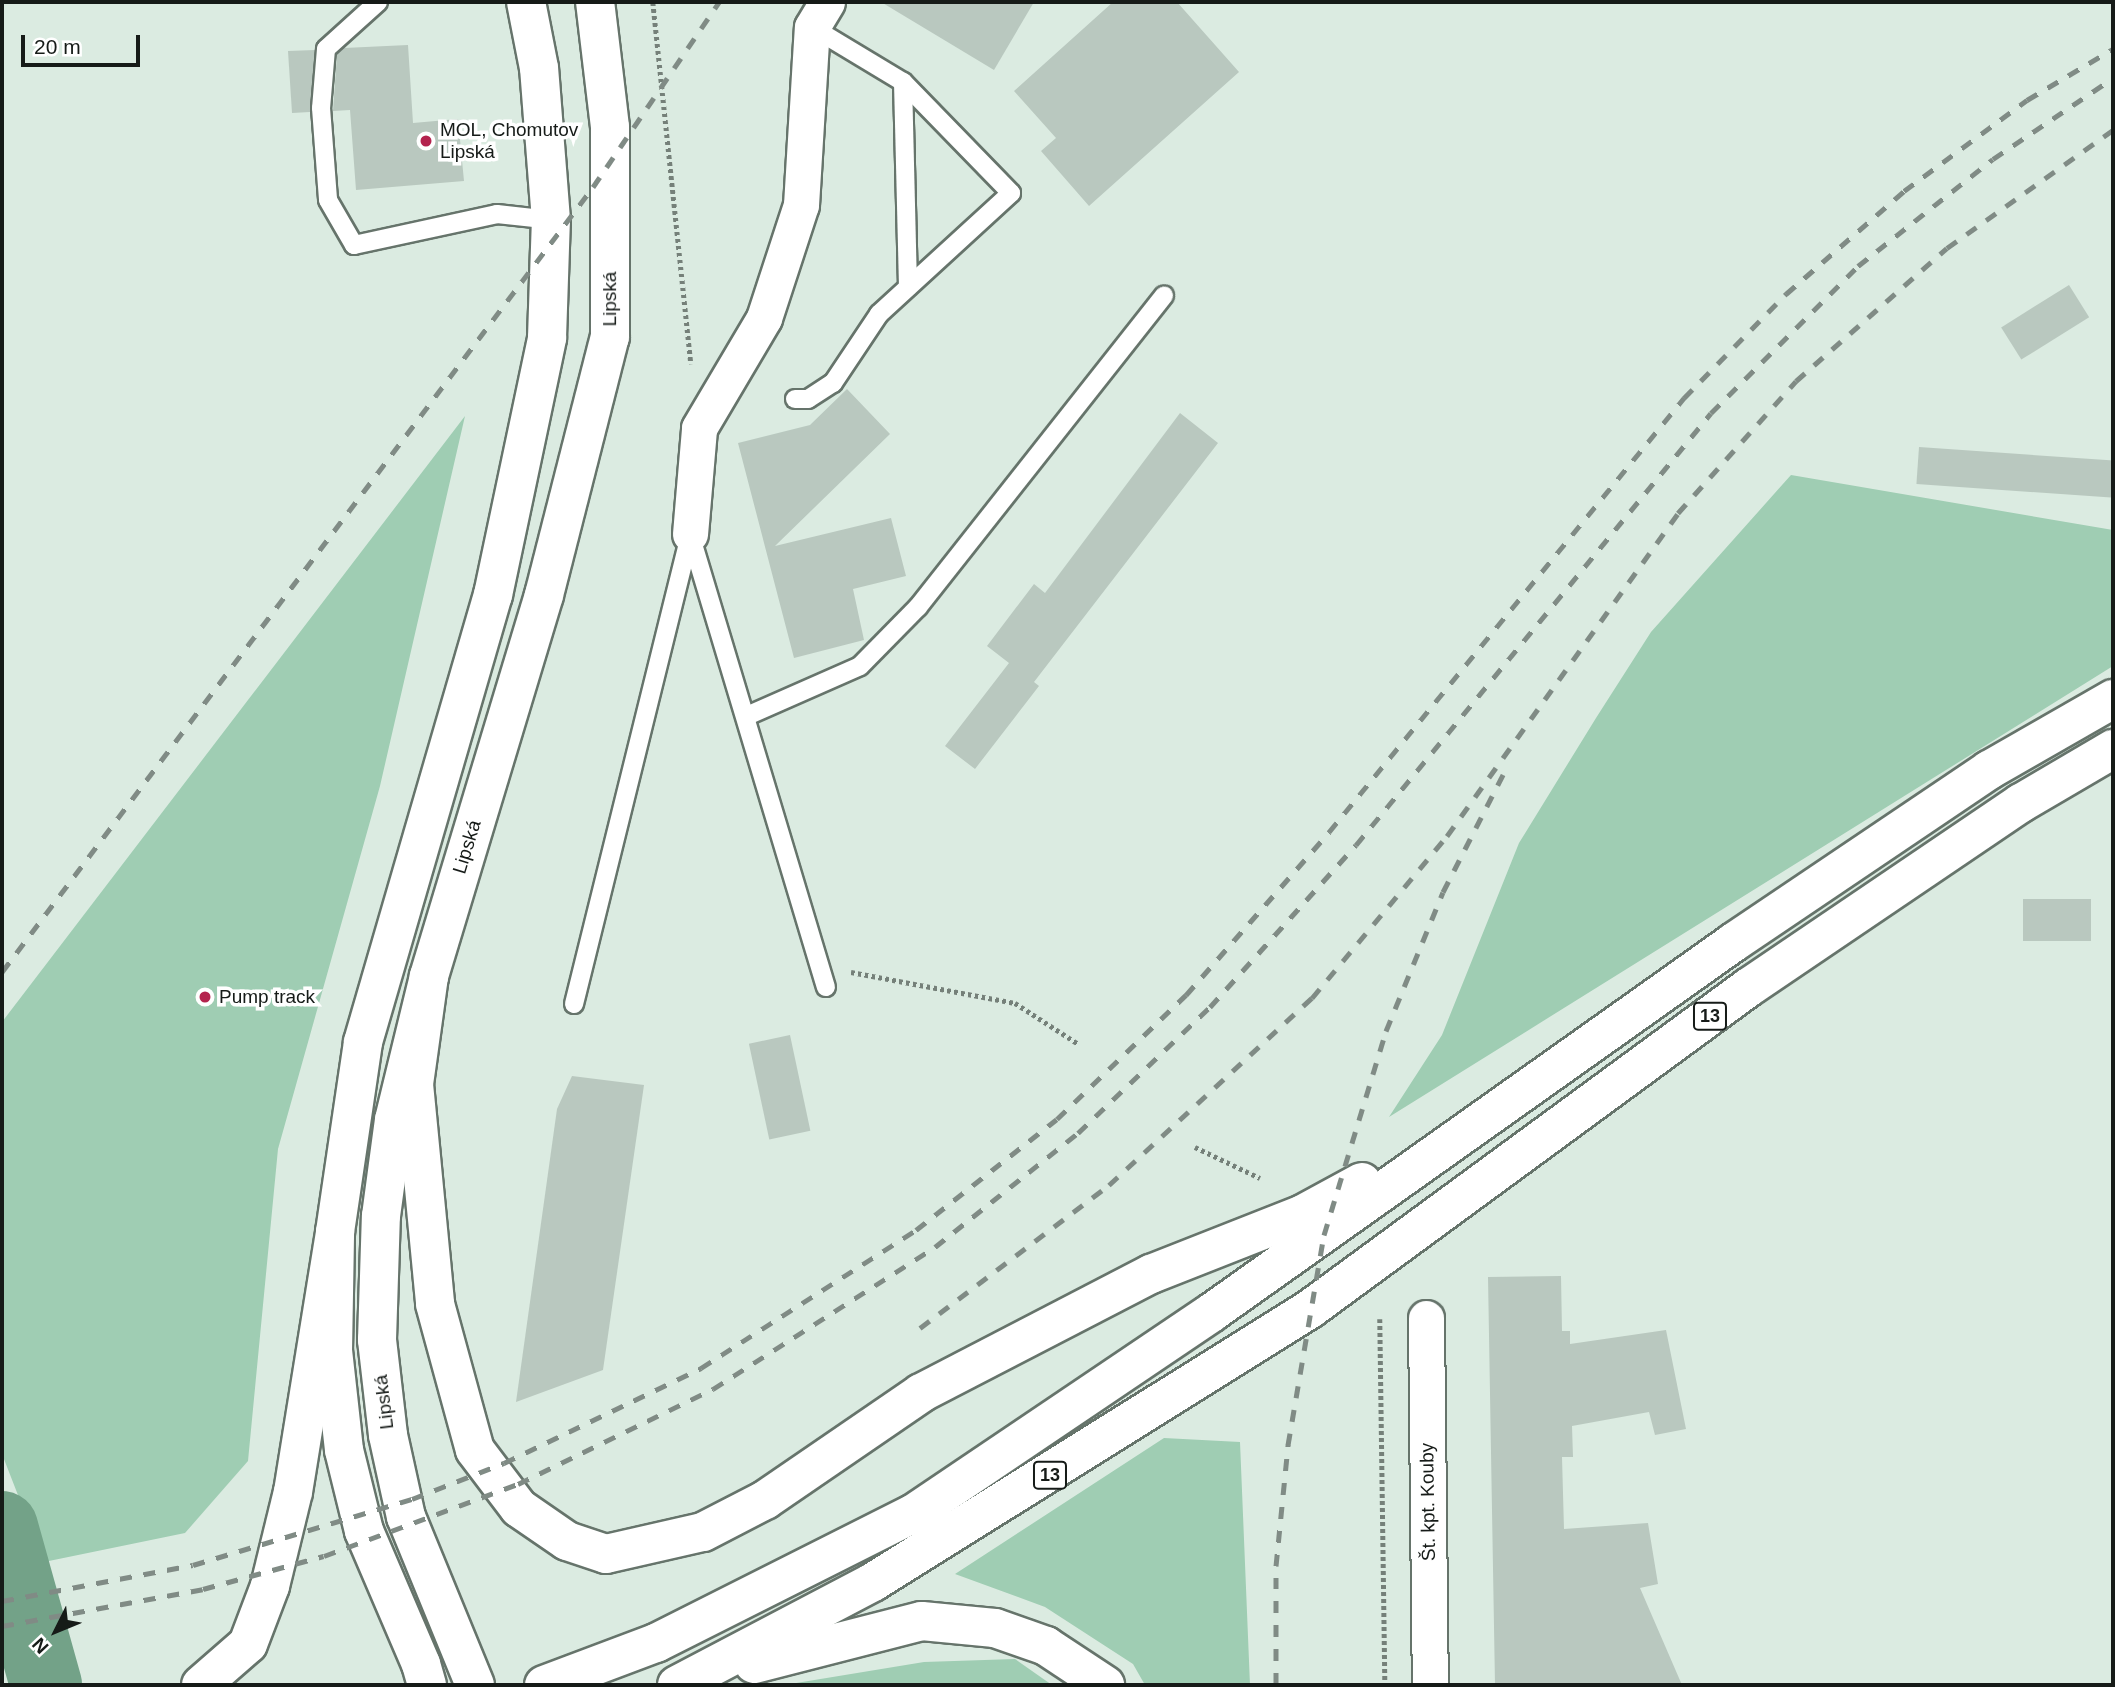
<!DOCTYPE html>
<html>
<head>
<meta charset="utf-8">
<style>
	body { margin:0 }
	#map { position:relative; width:2115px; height:1687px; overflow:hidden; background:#dbebe1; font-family:Helvetica,sans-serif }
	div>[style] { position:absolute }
	.green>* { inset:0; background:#9fcdb3 }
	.river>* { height:72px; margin:-36px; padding:0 36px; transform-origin:36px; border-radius:36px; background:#73a288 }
	.building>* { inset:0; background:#b9c8bf; transform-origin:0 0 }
	.path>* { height:4.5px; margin-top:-2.25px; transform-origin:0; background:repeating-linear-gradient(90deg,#758079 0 3.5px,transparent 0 7px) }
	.roads { filter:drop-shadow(2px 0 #66746b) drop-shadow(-2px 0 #66746b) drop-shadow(0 2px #66746b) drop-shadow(0 -2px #66746b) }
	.service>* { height:18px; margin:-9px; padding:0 9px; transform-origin:9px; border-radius:9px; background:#fff }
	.minor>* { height:35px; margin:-17.5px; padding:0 17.5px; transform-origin:17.5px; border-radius:17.5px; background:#fff }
	.secondary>* { height:38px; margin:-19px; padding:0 19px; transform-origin:19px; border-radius:19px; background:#fff }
	.trunk>* { height:38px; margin:-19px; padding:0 19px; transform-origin:19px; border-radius:19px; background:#fff }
	.rail>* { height:5px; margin-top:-2.5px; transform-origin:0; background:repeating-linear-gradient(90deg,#808b85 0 12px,transparent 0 24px) }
	.dots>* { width:19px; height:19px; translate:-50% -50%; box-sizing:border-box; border:4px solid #fff; border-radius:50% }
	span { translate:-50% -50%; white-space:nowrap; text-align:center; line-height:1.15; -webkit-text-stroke:7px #fff; paint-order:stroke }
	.shield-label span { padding:2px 5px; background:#fff; border:2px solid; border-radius:5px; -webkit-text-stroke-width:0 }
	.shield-label { font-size:18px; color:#161b18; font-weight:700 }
	.poi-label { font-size:19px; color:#161b18 }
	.left { translate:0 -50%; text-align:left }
	.street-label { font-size:19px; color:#161b18 }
	.frame { position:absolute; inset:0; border:4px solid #161b18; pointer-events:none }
	.north { position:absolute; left:21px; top:1596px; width:70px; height:70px; -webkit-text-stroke:5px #fff; paint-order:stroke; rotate:227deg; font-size:19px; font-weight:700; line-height:28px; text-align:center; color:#161b18 }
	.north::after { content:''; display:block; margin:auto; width:24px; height:32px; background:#161b18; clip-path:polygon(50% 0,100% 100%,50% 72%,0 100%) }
	.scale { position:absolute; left:21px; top:35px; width:119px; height:32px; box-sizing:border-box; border:4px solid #161b18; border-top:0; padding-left:9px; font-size:21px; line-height:24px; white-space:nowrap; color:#161b18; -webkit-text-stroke:5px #fff; paint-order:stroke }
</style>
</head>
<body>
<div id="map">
	<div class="green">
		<div style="clip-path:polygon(465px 416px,380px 786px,278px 1149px,248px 1461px,185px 1533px,44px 1562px,2px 1454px,2px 1022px)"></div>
		<div style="clip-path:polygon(1791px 475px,2113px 530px,2113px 666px,1389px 1117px,1442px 1035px,1519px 843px,1596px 718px,1651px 632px)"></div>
		<div style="clip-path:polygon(1164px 1438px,1240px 1442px,1250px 1685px,1145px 1685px,1133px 1664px,1045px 1607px,955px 1574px)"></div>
		<div style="clip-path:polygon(1015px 1659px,1052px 1685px,784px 1685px,924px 1662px)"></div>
	</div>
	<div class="river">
		<div style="left:2px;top:1527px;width:164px;rotate:74.4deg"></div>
	</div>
	<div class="building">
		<div style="clip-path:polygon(881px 2px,1034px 2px,994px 70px)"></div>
		<div style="clip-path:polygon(1113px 2px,1177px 2px,1239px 72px,1089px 206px,1041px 151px,1056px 138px,1014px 91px)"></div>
		<div style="clip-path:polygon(408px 45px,413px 123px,458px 119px,464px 181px,356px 190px,350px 110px,333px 111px,337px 54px,344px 48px)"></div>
		<div style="clip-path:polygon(315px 50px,310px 112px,292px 113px,288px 51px)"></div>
		<div style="left:2069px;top:285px;width:38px;height:80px;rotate:58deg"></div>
		<div style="clip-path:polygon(847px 389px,890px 434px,775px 546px,891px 518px,906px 576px,853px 589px,864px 640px,794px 658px,738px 443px,810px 425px)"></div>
		<div style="clip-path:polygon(1180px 413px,1218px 443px,1034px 682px,1039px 686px,975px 769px,945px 746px,1009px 663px,987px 646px,1034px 584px,1045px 593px)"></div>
		<div style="left:1919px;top:447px;width:195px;height:37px;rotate:4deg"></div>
		<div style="left:2023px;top:899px;width:68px;height:42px"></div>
		<div style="left:790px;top:1035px;width:98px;height:42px;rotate:78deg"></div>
		<div style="clip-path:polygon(572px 1076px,644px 1085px,603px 1370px,516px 1402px,557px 1109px)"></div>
		<div style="clip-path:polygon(1561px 1276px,1562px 1331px,1570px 1331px,1570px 1344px,1666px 1330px,1686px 1429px,1655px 1435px,1649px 1412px,1572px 1426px,1573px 1457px,1562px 1457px,1564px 1529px,1648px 1523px,1658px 1584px,1640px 1588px,1682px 1685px,1495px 1685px,1488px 1277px)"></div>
	</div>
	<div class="path">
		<div style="left:653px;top:2px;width:364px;rotate:84deg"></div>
		<div style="left:851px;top:972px;width:167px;rotate:10.7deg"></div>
		<div style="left:1015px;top:1003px;width:74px;rotate:32.8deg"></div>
		<div style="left:1195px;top:1147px;width:72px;rotate:25.5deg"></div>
		<div style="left:1380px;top:1319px;width:366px;rotate:89.2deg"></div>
	</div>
	<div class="roads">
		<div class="service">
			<div style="left:378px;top:2px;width:70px;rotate:137.9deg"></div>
			<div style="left:326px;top:49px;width:59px;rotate:94.8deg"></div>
			<div style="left:321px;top:108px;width:92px;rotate:85.6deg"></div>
			<div style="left:328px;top:200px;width:52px;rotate:60deg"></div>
			<div style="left:354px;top:245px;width:146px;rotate:-12.2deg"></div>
			<div style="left:497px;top:214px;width:54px;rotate:6.3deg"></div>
			<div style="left:903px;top:82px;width:205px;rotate:88.6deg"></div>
			<div style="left:795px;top:399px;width:13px"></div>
			<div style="left:808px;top:399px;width:30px;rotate:-33deg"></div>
			<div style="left:833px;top:383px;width:83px;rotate:-56.3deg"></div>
			<div style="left:879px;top:314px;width:179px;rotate:-42.5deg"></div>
			<div style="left:1011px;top:193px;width:155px;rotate:-134.2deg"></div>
			<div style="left:903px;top:82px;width:106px;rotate:-148.9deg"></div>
			<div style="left:690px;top:534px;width:473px;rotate:73.3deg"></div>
			<div style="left:749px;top:715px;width:121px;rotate:-23.8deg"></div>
			<div style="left:860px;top:666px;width:83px;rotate:-45.5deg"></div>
			<div style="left:918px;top:607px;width:397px;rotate:-51.7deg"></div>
			<div style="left:574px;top:1004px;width:484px;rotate:-76.1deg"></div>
		</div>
		<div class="minor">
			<div style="left:690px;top:534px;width:106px;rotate:-85.1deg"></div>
			<div style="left:699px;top:428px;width:128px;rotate:-59.4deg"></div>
			<div style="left:764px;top:318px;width:119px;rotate:-71.9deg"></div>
			<div style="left:801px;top:205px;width:178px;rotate:-86.5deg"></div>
			<div style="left:812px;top:27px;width:29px;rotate:-59deg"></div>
			<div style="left:1426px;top:1318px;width:367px;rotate:89.4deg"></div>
		</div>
		<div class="secondary">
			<div style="left:421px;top:1664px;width:145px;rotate:-113.2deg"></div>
			<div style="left:364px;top:1531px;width:83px;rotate:-103.9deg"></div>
			<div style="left:344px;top:1450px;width:100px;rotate:-96.3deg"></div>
			<div style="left:333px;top:1351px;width:119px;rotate:-89deg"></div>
			<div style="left:335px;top:1232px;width:192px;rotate:-81.6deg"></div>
			<div style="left:363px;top:1042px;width:466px;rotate:-73.8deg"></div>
			<div style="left:493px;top:595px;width:263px;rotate:-78.1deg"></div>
			<div style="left:547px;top:338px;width:118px;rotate:-88.1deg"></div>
			<div style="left:551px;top:220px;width:152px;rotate:-94.5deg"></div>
			<div style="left:539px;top:68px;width:67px;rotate:-101.1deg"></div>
			<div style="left:475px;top:1685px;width:182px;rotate:-112.3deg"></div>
			<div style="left:406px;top:1517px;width:84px;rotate:-102.4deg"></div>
			<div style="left:388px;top:1435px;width:96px;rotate:-96.6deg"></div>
			<div style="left:377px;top:1340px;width:124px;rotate:-88.2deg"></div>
			<div style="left:381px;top:1216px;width:97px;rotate:-82.3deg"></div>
			<div style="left:394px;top:1120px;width:148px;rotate:-76.3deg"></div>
			<div style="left:429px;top:976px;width:398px;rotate:-73.2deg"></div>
			<div style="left:544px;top:595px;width:266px;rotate:-75.7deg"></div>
			<div style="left:610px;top:337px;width:210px;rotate:-90deg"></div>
			<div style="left:610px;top:127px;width:126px;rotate:-96.8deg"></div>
		</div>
		<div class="trunk">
			<div style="left:429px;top:976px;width:109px;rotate:97.9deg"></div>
			<div style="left:414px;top:1084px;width:221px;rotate:84.5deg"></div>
			<div style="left:435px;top:1304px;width:151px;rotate:74.7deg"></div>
			<div style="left:475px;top:1450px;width:73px;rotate:52.8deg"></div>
			<div style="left:519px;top:1508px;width:58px;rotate:34.5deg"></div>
			<div style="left:567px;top:1541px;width:41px;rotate:18.4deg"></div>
			<div style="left:606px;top:1554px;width:99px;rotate:-12.8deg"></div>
			<div style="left:703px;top:1532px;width:70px;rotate:-27.3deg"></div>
			<div style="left:765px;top:1500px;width:189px;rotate:-34.4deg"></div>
			<div style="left:921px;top:1393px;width:259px;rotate:-27.4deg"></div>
			<div style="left:1151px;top:1274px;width:163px;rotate:-21.5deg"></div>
			<div style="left:1303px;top:1214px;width:67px;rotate:-28.5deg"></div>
			<div style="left:421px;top:1664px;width:22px;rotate:74deg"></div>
			<div style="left:754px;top:1664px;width:173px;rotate:-14.4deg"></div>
			<div style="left:922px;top:1621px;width:73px;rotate:5.5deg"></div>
			<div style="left:995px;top:1628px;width:54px;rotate:19.4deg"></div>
			<div style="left:1046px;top:1646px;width:71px;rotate:33.5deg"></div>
			<div style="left:201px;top:1685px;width:62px;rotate:-41.1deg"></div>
			<div style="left:248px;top:1644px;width:62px;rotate:-69.2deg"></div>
			<div style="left:270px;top:1586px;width:97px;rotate:-76.3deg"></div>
			<div style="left:293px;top:1492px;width:263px;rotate:-80.8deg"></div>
			<div style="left:544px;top:1685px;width:120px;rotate:-20.6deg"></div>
			<div style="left:656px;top:1643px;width:288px;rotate:-26.7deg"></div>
			<div style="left:913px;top:1514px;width:359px;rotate:-34deg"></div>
			<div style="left:1211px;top:1313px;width:641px;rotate:-35.35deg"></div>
			<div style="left:1734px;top:942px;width:308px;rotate:-34deg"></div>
			<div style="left:1989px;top:770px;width:143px;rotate:-29.8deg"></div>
			<div style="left:677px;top:1685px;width:221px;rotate:-27.7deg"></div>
			<div style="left:873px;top:1582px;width:515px;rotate:-31.99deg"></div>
			<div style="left:1310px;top:1309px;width:544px;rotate:-36.26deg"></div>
			<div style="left:1749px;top:987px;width:328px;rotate:-34.1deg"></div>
			<div style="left:2021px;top:803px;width:107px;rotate:-30.4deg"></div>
		</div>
	</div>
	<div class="rail">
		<div style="left:2px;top:972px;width:983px;rotate:-53.03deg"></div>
		<div style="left:593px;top:187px;width:224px;rotate:-55.7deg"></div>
		<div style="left:920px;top:1328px;width:237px;rotate:-37.1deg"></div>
		<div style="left:1109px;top:1185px;width:276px;rotate:-42.7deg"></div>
		<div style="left:1312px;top:998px;width:211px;rotate:-50.2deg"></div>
		<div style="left:1447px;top:836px;width:397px;rotate:-54.4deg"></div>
		<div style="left:1678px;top:513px;width:177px;rotate:-48.2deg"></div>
		<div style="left:1796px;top:381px;width:201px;rotate:-41.4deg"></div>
		<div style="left:1947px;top:248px;width:204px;rotate:-35.4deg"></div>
		<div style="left:2px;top:1601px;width:194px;rotate:-10.7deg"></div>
		<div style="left:193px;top:1565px;width:229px;rotate:-16.8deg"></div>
		<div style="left:412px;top:1499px;width:99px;rotate:-21.4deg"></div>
		<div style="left:504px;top:1463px;width:219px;rotate:-25.7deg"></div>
		<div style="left:701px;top:1368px;width:255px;rotate:-32.7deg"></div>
		<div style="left:916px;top:1230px;width:179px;rotate:-38.2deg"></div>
		<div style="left:1057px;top:1119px;width:179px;rotate:-43.9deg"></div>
		<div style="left:1186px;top:995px;width:217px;rotate:-48.7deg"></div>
		<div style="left:1329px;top:832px;width:561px;rotate:-50.72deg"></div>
		<div style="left:1684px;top:398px;width:146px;rotate:-45.6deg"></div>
		<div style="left:1786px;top:294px;width:157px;rotate:-41.1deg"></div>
		<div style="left:1904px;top:191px;width:153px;rotate:-36.5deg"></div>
		<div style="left:2027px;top:100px;width:100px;rotate:-30.7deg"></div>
		<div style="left:2px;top:1626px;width:204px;rotate:-10.4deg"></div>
		<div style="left:203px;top:1589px;width:125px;rotate:-15.3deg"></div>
		<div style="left:324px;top:1556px;width:207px;rotate:-20.4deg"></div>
		<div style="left:518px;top:1484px;width:217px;rotate:-26deg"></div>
		<div style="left:713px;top:1389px;width:264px;rotate:-32.6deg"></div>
		<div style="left:935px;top:1247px;width:183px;rotate:-38.6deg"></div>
		<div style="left:1078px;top:1133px;width:182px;rotate:-43.7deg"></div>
		<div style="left:1210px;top:1007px;width:218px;rotate:-48deg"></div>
		<div style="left:1356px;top:845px;width:559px;rotate:-50.59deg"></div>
		<div style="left:1711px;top:413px;width:208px;rotate:-45deg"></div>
		<div style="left:1858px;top:266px;width:172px;rotate:-38.4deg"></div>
		<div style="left:1993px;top:159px;width:145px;rotate:-34deg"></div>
		<div style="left:1276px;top:1685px;width:119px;rotate:-90deg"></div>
		<div style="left:1276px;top:1566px;width:122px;rotate:-84.3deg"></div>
		<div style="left:1288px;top:1445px;width:213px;rotate:-80.3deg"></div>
		<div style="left:1324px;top:1235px;width:213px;rotate:-73.1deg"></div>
		<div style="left:1386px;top:1031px;width:150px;rotate:-67.7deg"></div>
		<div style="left:1443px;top:892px;width:138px;rotate:-62.9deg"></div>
	</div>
	<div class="dots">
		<div style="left:426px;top:141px;background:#b4234e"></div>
		<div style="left:205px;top:997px;background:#b4234e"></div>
	</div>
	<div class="shield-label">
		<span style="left:1710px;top:1016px">13</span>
		<span style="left:1050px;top:1475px">13</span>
	</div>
	<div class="poi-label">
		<span class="left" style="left:440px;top:141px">MOL, Chomutov<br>Lipská</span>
		<span class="left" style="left:219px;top:997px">Pump track</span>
	</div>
	<div class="street-label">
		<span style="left:610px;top:299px;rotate:-90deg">Lipská</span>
		<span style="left:467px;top:847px;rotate:-73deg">Lipská</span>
		<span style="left:384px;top:1402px;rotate:-97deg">Lipská</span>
		<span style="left:1428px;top:1502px;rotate:-91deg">Št. kpt. Kouby</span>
	</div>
	<div class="frame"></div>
	<div class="north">N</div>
	<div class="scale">20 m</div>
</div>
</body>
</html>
